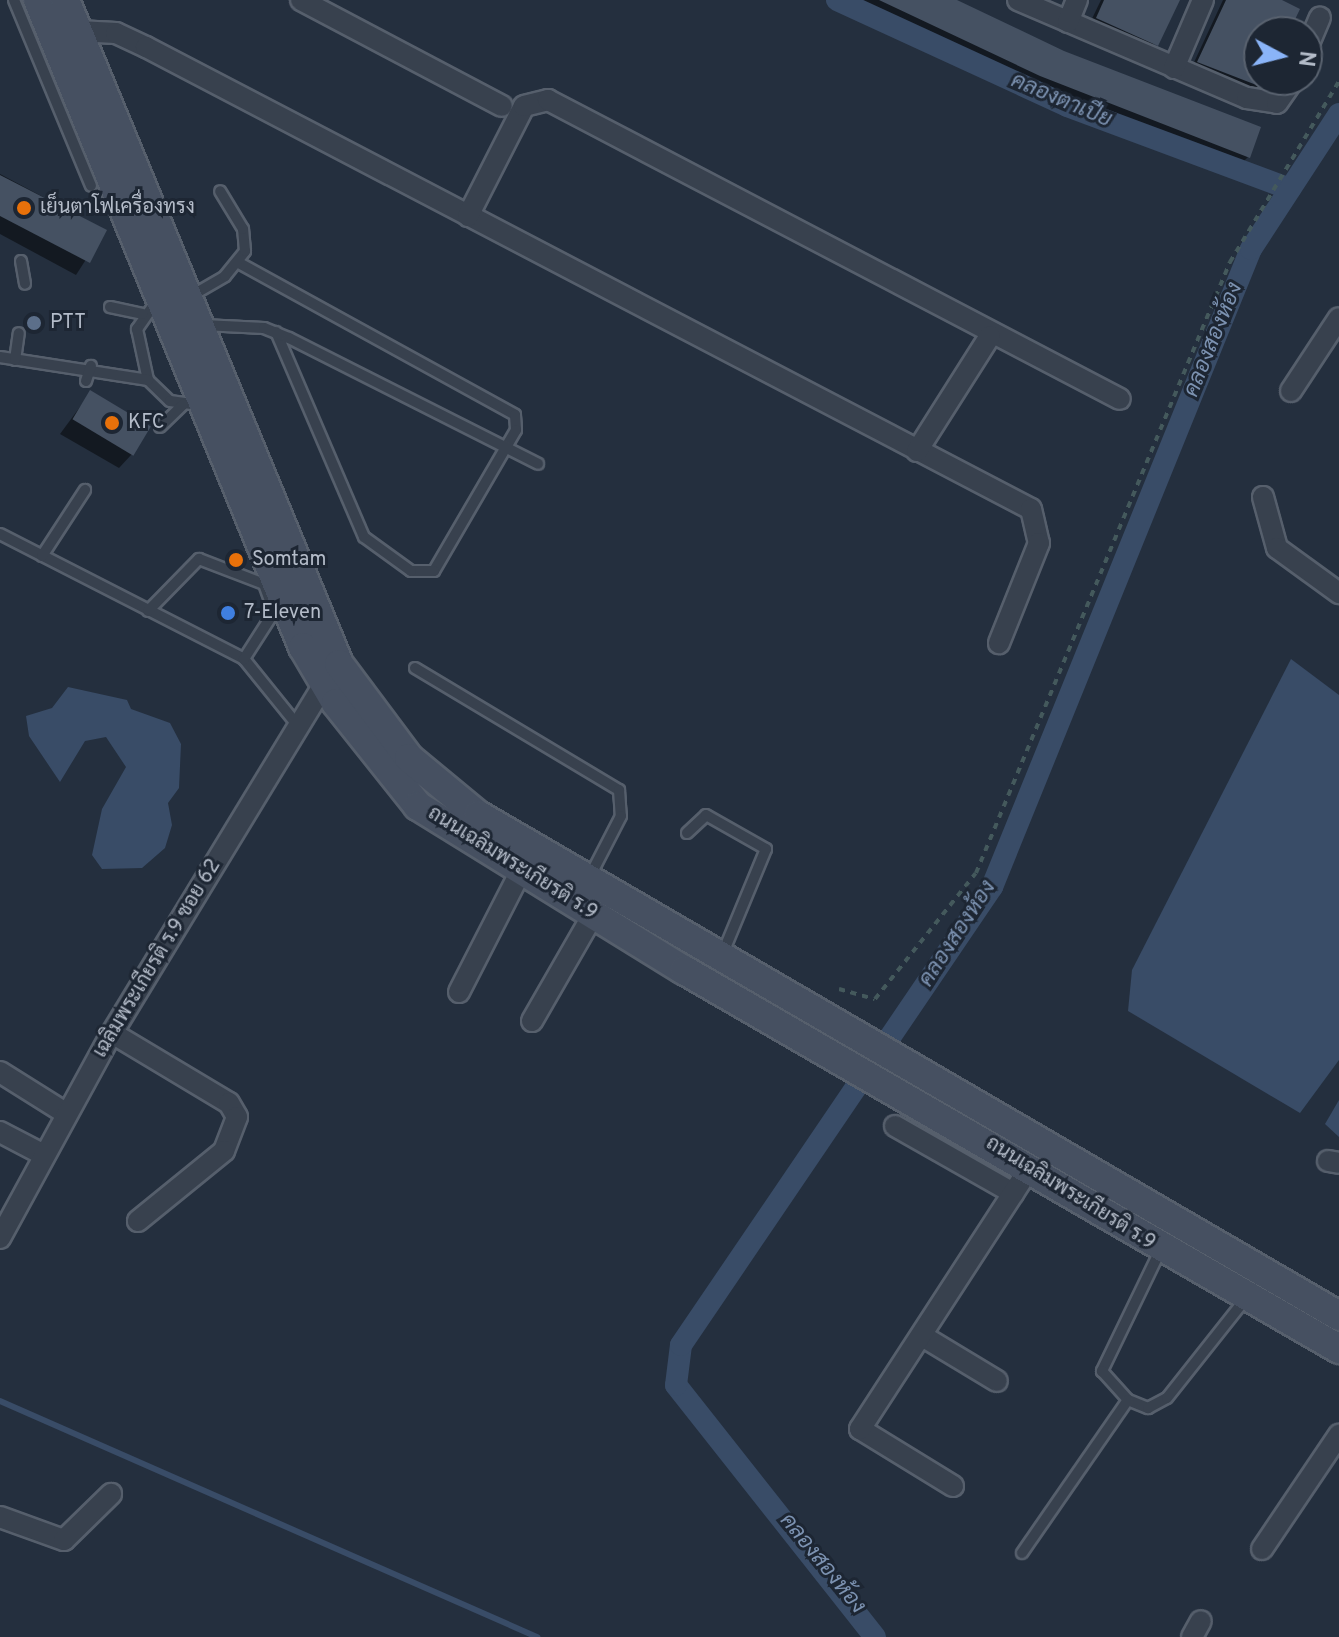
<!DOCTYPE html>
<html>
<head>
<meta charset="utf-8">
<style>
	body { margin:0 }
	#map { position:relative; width:1339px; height:1637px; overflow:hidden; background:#242f3e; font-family:Overpass,Sarabun,sans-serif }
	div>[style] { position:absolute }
	.water>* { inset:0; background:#394c67 }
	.shadow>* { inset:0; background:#0007 }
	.stream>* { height:6px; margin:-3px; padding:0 3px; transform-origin:3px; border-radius:3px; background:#394c67 }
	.canal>* { height:22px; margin:-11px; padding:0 11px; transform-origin:11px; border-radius:11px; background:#394c67 }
	.building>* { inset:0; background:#455162; transform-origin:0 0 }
	.path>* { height:4px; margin-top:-2px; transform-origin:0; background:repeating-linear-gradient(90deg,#44595c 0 6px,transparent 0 12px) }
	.roads { filter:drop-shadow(2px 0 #565f6c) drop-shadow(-2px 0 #565f6c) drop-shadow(0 2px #565f6c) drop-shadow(0 -2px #565f6c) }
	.lane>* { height:10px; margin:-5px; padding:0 5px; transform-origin:5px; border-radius:5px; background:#38414e }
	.street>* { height:20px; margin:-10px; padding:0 10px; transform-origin:10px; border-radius:10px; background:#38414e }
	.secondary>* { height:28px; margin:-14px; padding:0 14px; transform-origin:14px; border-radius:14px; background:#465061 }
	.dots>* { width:22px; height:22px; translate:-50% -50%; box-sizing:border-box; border:4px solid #1d2633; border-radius:50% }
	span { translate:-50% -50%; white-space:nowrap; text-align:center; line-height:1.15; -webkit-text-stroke:6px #1d2633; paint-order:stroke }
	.poi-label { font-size:20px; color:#b4bcc9 }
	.left { translate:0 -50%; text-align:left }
	.street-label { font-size:20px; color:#b4bcc9 }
	.water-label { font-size:22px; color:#7c92b1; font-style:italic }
	.north { position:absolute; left:1243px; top:16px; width:80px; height:80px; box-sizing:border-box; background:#1d2633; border:2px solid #59626f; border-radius:50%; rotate:97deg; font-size:22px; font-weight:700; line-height:32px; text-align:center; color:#b4bcc9 }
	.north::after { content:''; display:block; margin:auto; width:28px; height:36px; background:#8ab4f8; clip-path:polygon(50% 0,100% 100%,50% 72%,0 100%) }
</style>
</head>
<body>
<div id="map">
	<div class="water">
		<div style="clip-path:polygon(1291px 659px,1339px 695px,1339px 1060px,1300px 1113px,1128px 1011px,1132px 970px)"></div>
		<div style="clip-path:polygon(68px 687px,127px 700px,131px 709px,170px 723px,181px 744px,179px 788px,168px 803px,172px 825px,165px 848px,142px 868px,102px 869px,92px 855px,102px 809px,126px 767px,106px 737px,85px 741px,60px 782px,29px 736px,26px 716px,52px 708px)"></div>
		<div style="clip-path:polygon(1339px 1100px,1339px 1137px,1325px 1124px)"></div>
	</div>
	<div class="shadow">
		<div style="clip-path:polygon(848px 0,950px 0,1248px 157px,1239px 166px,1030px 85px)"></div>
		<div style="clip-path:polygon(1101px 0,1178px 0,1148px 54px,1088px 27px)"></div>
		<div style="clip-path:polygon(1223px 0,1278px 0,1287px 32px,1259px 32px,1264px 80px,1252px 95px,1190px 71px)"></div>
		<div style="clip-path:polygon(0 174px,105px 230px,76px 275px,0 234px)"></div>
		<div style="clip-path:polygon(91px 392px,132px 454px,119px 468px,60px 434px)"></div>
	</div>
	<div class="stream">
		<div style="left:0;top:1401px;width:587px;rotate:23.72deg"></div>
	</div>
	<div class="canal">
		<div style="left:837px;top:0;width:253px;rotate:24.7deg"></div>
		<div style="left:1067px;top:106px;width:238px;rotate:20.4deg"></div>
		<div style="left:875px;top:1637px;width:321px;rotate:-128.3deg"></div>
		<div style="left:676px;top:1385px;width:40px;rotate:-82.9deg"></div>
		<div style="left:681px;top:1345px;width:554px;rotate:-55.82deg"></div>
		<div style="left:992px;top:887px;width:689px;rotate:-67.91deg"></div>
		<div style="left:1251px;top:249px;width:161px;rotate:-56.9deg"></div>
	</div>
	<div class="building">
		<div style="clip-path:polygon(879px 0,957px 0,1064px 51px,1261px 127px,1250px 158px,1040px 76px)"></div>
		<div style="clip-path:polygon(1104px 0,1180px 0,1158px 46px,1096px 18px)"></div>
		<div style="clip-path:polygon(1226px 0,1282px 0,1300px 9px,1289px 32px,1259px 32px,1259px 86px,1197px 62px)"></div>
		<div style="clip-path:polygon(0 175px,107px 230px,90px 263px,0 216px)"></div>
		<div style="left:90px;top:390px;width:71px;height:34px;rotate:31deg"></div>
	</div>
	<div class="path">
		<div style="left:839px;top:989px;width:37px;rotate:16deg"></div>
		<div style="left:875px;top:999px;width:161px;rotate:-51.3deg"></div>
		<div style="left:976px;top:873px;width:662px;rotate:-67.43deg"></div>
		<div style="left:1230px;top:262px;width:211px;rotate:-58.9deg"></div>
	</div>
	<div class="roads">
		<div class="lane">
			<div style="left:14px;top:0;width:201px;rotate:67.5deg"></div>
			<div style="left:21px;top:261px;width:23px;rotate:80deg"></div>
			<div style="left:239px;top:263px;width:315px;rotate:28.8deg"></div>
			<div style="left:515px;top:415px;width:15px;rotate:86deg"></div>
			<div style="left:516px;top:430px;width:163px;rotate:120.2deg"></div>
			<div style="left:434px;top:571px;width:23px;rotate:180deg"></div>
			<div style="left:411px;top:571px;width:58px;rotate:-144.1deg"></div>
			<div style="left:364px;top:537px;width:223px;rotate:-113.2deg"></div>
			<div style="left:191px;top:296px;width:39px;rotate:-30deg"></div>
			<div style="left:225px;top:276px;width:32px;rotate:-51deg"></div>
			<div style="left:245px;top:251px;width:22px;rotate:-95deg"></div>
			<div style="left:243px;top:229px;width:44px;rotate:-121.2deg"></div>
			<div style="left:158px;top:299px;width:37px;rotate:125deg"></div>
			<div style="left:137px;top:329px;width:52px;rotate:77.8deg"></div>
			<div style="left:148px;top:380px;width:30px;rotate:44deg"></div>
			<div style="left:170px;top:401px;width:29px;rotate:8deg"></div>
			<div style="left:110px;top:307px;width:33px;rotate:12deg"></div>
			<div style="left:203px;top:325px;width:61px;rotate:2.8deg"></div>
			<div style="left:264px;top:328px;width:27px;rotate:22deg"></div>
			<div style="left:289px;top:338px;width:279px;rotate:26.8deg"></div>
			<div style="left:0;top:357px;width:150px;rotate:8.8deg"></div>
			<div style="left:15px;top:360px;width:27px;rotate:-82deg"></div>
			<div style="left:86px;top:381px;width:16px;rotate:-72deg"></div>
			<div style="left:160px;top:427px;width:32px;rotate:-44deg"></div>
			<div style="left:0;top:534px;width:274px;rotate:27.1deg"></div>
			<div style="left:244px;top:659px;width:86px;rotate:51.1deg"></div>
			<div style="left:42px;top:556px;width:79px;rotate:-56.9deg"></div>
			<div style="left:148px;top:611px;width:73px;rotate:-45.6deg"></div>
			<div style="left:199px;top:559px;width:70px;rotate:21deg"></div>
			<div style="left:264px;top:584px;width:30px;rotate:70deg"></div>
			<div style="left:274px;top:612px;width:56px;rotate:122.6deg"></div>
			<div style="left:415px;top:668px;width:238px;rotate:30.9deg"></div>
			<div style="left:619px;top:790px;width:26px;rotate:86deg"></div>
			<div style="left:621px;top:816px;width:68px;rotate:117.3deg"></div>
			<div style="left:687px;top:833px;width:26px;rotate:-43deg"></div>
			<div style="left:706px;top:815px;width:69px;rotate:29.5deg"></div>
			<div style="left:766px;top:849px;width:113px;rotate:112.5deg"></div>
			<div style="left:1161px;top:1249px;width:136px;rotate:115.8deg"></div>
			<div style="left:1102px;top:1371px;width:39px;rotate:48deg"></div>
			<div style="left:1128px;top:1400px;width:22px;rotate:22deg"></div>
			<div style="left:1148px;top:1408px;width:21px;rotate:-28deg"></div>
			<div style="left:1167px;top:1398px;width:129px;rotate:-51.6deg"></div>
			<div style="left:1022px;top:1553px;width:186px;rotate:-55.3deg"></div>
		</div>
		<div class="street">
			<div style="left:301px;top:0;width:227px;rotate:27.8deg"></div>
			<div style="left:1018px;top:0;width:249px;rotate:23.2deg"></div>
			<div style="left:1247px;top:98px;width:30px;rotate:9deg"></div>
			<div style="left:1277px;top:103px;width:28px;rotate:-55deg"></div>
			<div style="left:1068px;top:22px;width:24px;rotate:-68deg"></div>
			<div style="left:78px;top:31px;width:38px;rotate:3deg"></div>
			<div style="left:116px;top:33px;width:33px;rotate:25deg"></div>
			<div style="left:146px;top:47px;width:998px;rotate:27.57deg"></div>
			<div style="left:1031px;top:509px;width:35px;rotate:77deg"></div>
			<div style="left:1039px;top:543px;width:108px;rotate:111.8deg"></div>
			<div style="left:1307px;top:48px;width:33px;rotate:-67deg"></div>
			<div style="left:1174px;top:68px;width:74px;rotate:-66.9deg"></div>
			<div style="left:468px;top:216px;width:123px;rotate:-63deg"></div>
			<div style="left:524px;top:106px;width:25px;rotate:-14deg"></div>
			<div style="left:548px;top:100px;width:645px;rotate:27.6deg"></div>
			<div style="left:1291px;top:391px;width:87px;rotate:-56.7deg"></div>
			<div style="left:917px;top:451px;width:136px;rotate:-57.6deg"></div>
			<div style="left:1263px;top:497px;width:53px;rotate:74.6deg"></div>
			<div style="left:1277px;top:548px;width:77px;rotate:36deg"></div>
			<div style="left:459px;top:992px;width:136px;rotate:-62.9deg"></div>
			<div style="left:532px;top:1021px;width:122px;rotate:-60.1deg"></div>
			<div style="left:112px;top:1033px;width:136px;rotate:30.9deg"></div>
			<div style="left:229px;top:1103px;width:16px;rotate:60deg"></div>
			<div style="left:237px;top:1117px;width:36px;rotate:111deg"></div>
			<div style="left:224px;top:1151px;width:111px;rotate:140.9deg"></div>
			<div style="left:0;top:1072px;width:79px;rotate:32.1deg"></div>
			<div style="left:895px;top:1126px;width:136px;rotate:29.6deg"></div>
			<div style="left:0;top:1132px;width:50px;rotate:27.6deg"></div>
			<div style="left:1328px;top:1161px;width:11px;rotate:10deg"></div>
			<div style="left:0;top:1238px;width:234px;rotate:-61.4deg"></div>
			<div style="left:112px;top:1033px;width:407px;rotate:-58.7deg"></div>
			<div style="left:924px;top:1337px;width:85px;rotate:31.1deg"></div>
			<div style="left:953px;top:1486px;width:109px;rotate:-148.5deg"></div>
			<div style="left:860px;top:1429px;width:309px;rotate:-57deg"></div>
			<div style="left:0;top:1517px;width:68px;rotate:19.8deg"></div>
			<div style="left:64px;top:1540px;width:66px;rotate:-44.4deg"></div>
			<div style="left:1262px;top:1549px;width:138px;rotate:-56deg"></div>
			<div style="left:1192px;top:1637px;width:18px;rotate:-61deg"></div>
		</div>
		<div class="secondary">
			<div style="left:38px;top:0;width:699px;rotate:67.73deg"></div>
			<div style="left:303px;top:647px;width:65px;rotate:59.5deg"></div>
			<div style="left:336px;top:703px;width:132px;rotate:51.5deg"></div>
			<div style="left:418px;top:806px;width:312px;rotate:31.7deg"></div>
			<div style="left:684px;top:970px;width:757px;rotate:30.05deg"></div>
			<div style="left:65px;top:0;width:718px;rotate:67.58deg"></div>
			<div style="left:339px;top:664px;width:117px;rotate:53.3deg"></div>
			<div style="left:409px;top:758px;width:89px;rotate:39.6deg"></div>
			<div style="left:478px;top:815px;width:996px;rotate:30.19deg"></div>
		</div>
	</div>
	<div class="dots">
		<div style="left:24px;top:208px;background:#e8710a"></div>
		<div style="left:34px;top:323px;background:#5c6f8a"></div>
		<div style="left:112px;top:423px;background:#e8710a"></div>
		<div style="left:236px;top:560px;background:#e8710a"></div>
		<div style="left:228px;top:613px;background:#3f7fe0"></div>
	</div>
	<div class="poi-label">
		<span class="left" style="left:40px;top:208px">เย็นตาโฟเครื่องทรง</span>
		<span class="left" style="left:50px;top:323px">PTT</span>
		<span class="left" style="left:128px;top:423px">KFC</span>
		<span class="left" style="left:252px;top:560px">Somtam</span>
		<span class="left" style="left:244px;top:613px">7-Eleven</span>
	</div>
	<div class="street-label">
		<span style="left:512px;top:864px;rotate:32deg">ถนนเฉลิมพระเกียรติ ร.9</span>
		<span style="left:158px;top:959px;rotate:-59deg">เฉลิมพระเกียรติ ร.9 ซอย 62</span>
		<span style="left:1070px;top:1194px;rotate:32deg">ถนนเฉลิมพระเกียรติ ร.9</span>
	</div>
	<div class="water-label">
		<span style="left:1061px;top:101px;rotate:23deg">คลองตาเปีย</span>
		<span style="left:1214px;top:340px;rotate:-68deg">คลองสองห้อง</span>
		<span style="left:958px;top:934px;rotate:-57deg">คลองสองห้อง</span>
		<span style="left:822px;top:1564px;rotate:51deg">คลองสองห้อง</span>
	</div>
	<div class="north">N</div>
</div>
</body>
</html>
